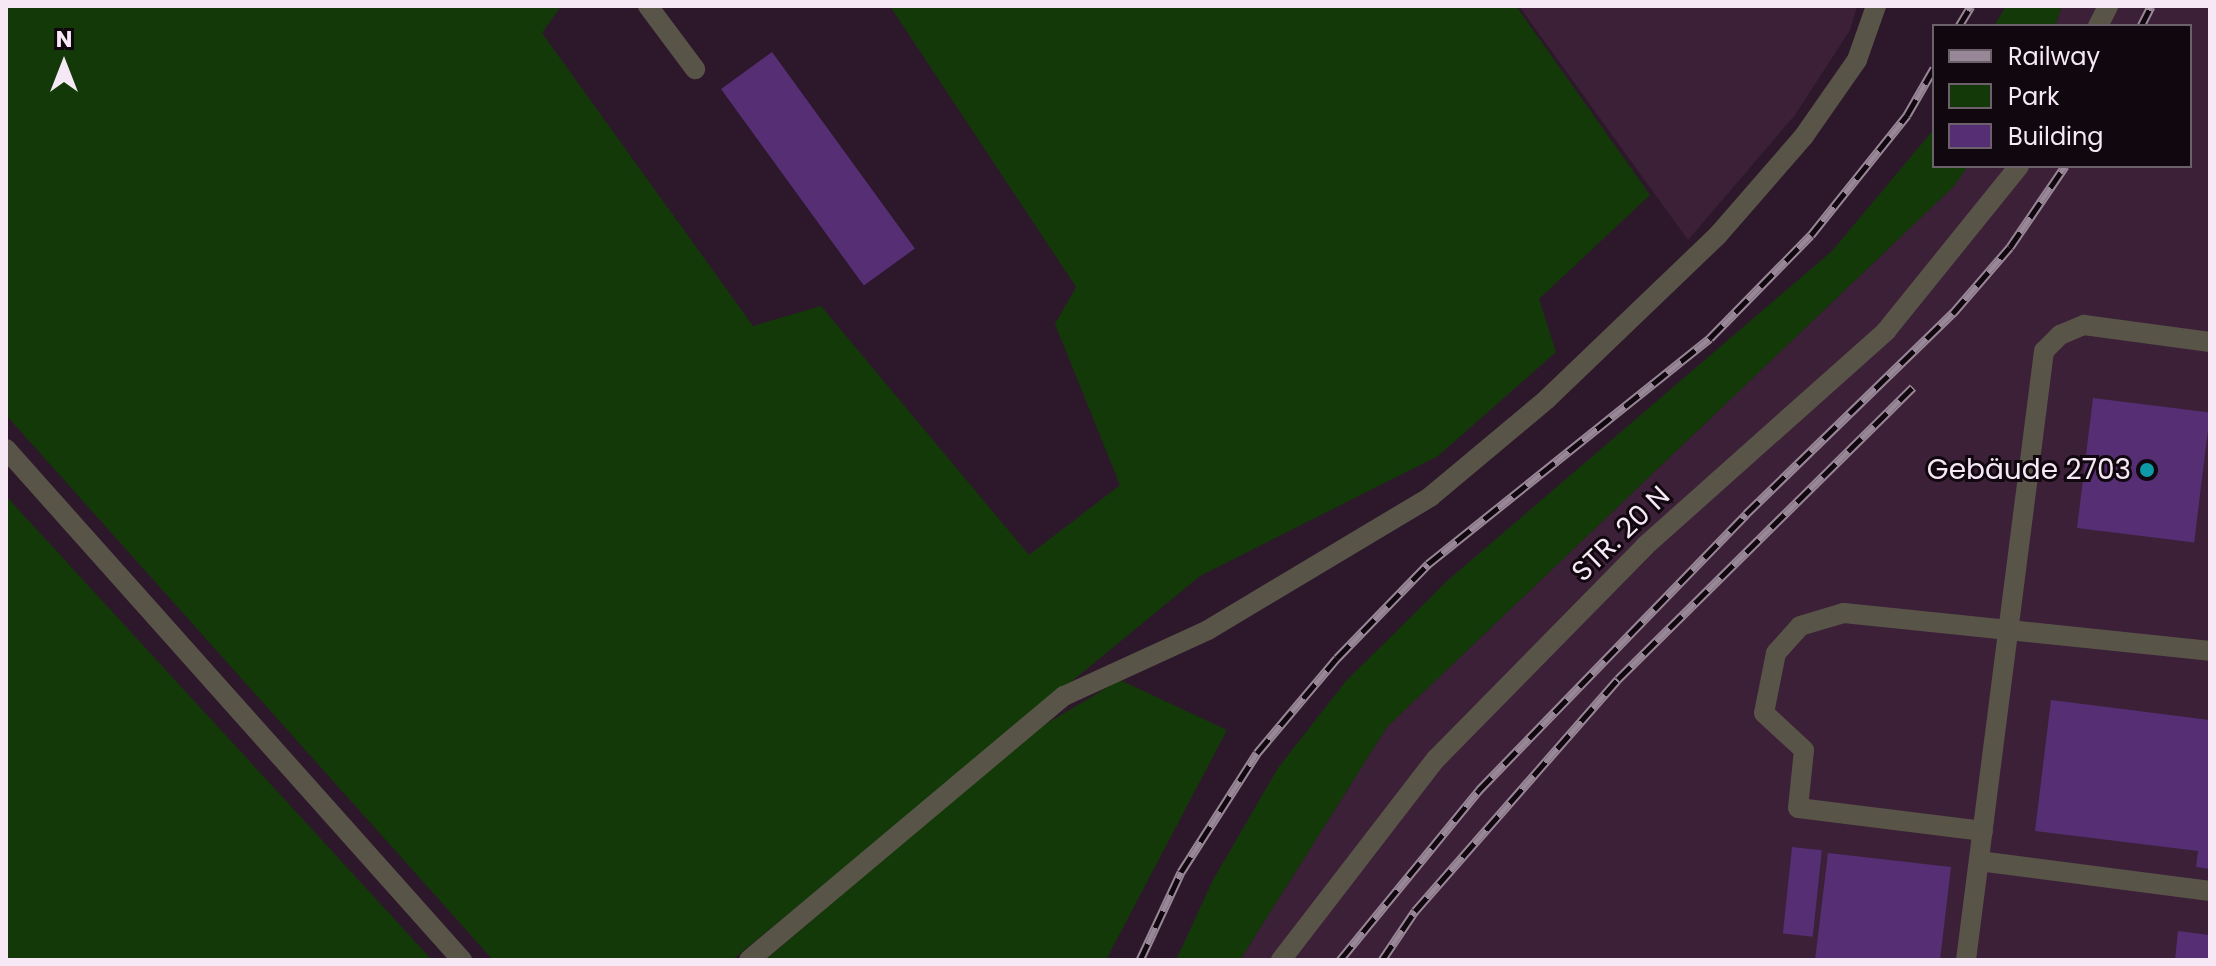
<!DOCTYPE html>
<html>
<head>
<meta charset="utf-8">
<style>
	body { margin:0 }
	#map { position:relative; width:2216px; height:966px; overflow:hidden; background:#2d182b; font-family:Poppins,sans-serif }
	div>[style] { position:absolute }
	.built>* { inset:0; background:#3b2038 }
	.green>* { inset:0; background:#133908 }
	.building>* { inset:0; background:#552e73; transform-origin:0 0 }
	.service>* { height:20px; margin:-10px; padding:0 10px; transform-origin:10px; border-radius:10px; background:#595448 }
	.rail>* { height:9px; margin-top:-4.5px; transform-origin:0; background:repeating-linear-gradient(90deg,#10070f 0 18px,#988796 0 36px); box-sizing:border-box; border-block:2px solid #988796 }
	.dots>* { width:22px; height:22px; translate:-50% -50%; box-sizing:border-box; border:4px solid #10070f; border-radius:50% }
	span { translate:-50% -50%; white-space:nowrap; text-align:center; line-height:1.15; -webkit-text-stroke:6px #10070f; paint-order:stroke }
	.poi-label { font-size:28px; color:#f6e8f4 }
	.right { translate:-100% -50%; text-align:right }
	.street-label { font-size:28px; color:#f6e8f4 }
	.frame { position:absolute; inset:0; border:8px solid #f6e8f4; pointer-events:none }
	.legend { position:absolute; left:1932px; top:24px; width:260px; height:144px; box-sizing:border-box; background:#10070f; border:2px solid #6c616b; margin:0; padding:10px 14px; list-style:none; font-size:24px; color:#f6e8f4 }
	.legend li { display:flex; align-items:center; gap:16px; height:40px }
	.legend b { width:40px; border:2px solid #6c616b }
	.north { position:absolute; left:24px; top:24px; width:80px; height:80px; -webkit-text-stroke:6px #10070f; paint-order:stroke; rotate:0deg; font-size:22px; font-weight:700; line-height:32px; text-align:center; color:#f6e8f4 }
	.north::after { content:''; display:block; margin:auto; width:28px; height:36px; background:#f6e8f4; clip-path:polygon(50% 0,100% 100%,50% 72%,0 100%) }
</style>
</head>
<body>
<div id="map">
	<div class="built">
		<div style="clip-path:polygon(1519px 6px,1857px 6px,1850px 30px,1795px 115px,1688px 240px)"></div>
		<div style="clip-path:polygon(2062px 6px,2210px 6px,2210px 960px,1240px 960px,1387px 727px,1954px 186px,1968px 166px,2190px 166px,2190px 26px,2055px 26px)"></div>
	</div>
	<div class="green">
		<div style="clip-path:polygon(6px 6px,561px 6px,542px 33px,753px 326px,821px 306px,1029px 555px,1120px 485px,1055px 324px,1076px 287px,890px 6px,1516px 6px,1650px 195px,1539px 299px,1556px 352px,1438px 456px,1200px 576px,732px 960px,493px 960px,6px 415px)"></div>
		<div style="clip-path:polygon(2006px 6px,2062px 6px,2055px 26px,1994px 26px)"></div>
		<div style="clip-path:polygon(1934px 129px,1934px 166px,1968px 166px,1954px 186px,1387px 727px,1240px 960px,1176px 960px,1213px 880px,1278px 768px,1346px 681px,1447px 581px,1832px 251px)"></div>
		<div style="clip-path:polygon(6px 496px,432px 960px,6px 960px)"></div>
		<div style="clip-path:polygon(1120px 680px,1227px 730px,1106px 960px,765px 960px,1039px 728px)"></div>
	</div>
	<div class="building">
		<div style="left:772px;top:52px;width:243px;height:63px;rotate:54deg"></div>
		<div style="left:2093px;top:398px;width:118px;height:131px;rotate:7deg"></div>
		<div style="clip-path:polygon(2051px 700px,2210px 720px,2210px 869px,2196px 867px,2198px 851px,2035px 831px)"></div>
		<div style="left:1792px;top:847px;width:30px;height:87px;rotate:6deg"></div>
		<div style="clip-path:polygon(1828px 853px,1951px 867px,1940px 960px,1815px 960px)"></div>
		<div style="clip-path:polygon(2178px 931px,2210px 935px,2210px 960px,2175px 960px)"></div>
	</div>
	<div class="service">
		<div style="left:648px;top:6px;width:79px;rotate:53.3deg"></div>
		<div style="left:2098px;top:26px;width:22px;rotate:-63deg"></div>
		<div style="left:6px;top:449px;width:685px;rotate:48.26deg"></div>
		<div style="left:1983px;top:831px;width:186px;rotate:-172.9deg"></div>
		<div style="left:1798px;top:808px;width:58px;rotate:-84.1deg"></div>
		<div style="left:1804px;top:750px;width:54px;rotate:-137.2deg"></div>
		<div style="left:1764px;top:713px;width:61px;rotate:-78.7deg"></div>
		<div style="left:1776px;top:653px;width:36px;rotate:-48deg"></div>
		<div style="left:1800px;top:626px;width:46px;rotate:-16.5deg"></div>
		<div style="left:1844px;top:613px;width:368px;rotate:5.9deg"></div>
		<div style="left:1979px;top:861px;width:233px;rotate:7.4deg"></div>
		<div style="left:749px;top:960px;width:411px;rotate:-40deg"></div>
		<div style="left:1064px;top:696px;width:158px;rotate:-24.6deg"></div>
		<div style="left:1208px;top:630px;width:259px;rotate:-30.9deg"></div>
		<div style="left:1430px;top:497px;width:153px;rotate:-39.9deg"></div>
		<div style="left:1547px;top:399px;width:237px;rotate:-43.8deg"></div>
		<div style="left:1718px;top:235px;width:131px;rotate:-49deg"></div>
		<div style="left:1804px;top:136px;width:93px;rotate:-55.1deg"></div>
		<div style="left:1857px;top:60px;width:57px;rotate:-70.6deg"></div>
		<div style="left:1281px;top:960px;width:254px;rotate:-52.4deg"></div>
		<div style="left:1436px;top:759px;width:298px;rotate:-45.5deg"></div>
		<div style="left:1645px;top:546px;width:323px;rotate:-41.7deg"></div>
		<div style="left:1886px;top:331px;width:212px;rotate:-51.1deg"></div>
		<div style="left:1966px;top:960px;width:614px;rotate:-82.7deg"></div>
		<div style="left:2044px;top:351px;width:23px;rotate:-45deg"></div>
		<div style="left:2060px;top:335px;width:26px;rotate:-23deg"></div>
		<div style="left:2084px;top:325px;width:127px;rotate:7.7deg"></div>
	</div>
	<div class="rail">
		<div style="left:1959px;top:26px;width:23px;rotate:-59deg"></div>
		<div style="left:2141px;top:26px;width:22px;rotate:-63deg"></div>
		<div style="left:1140px;top:960px;width:97px;rotate:-65deg"></div>
		<div style="left:1181px;top:872px;width:141px;rotate:-57.4deg"></div>
		<div style="left:1257px;top:753px;width:124px;rotate:-49.9deg"></div>
		<div style="left:1337px;top:658px;width:131px;rotate:-45.9deg"></div>
		<div style="left:1428px;top:564px;width:361px;rotate:-38.7deg"></div>
		<div style="left:1710px;top:338px;width:144px;rotate:-45.6deg"></div>
		<div style="left:1811px;top:235px;width:154px;rotate:-51.3deg"></div>
		<div style="left:1907px;top:115px;width:54px;rotate:-60.1deg"></div>
		<div style="left:1340px;top:960px;width:220px;rotate:-50.7deg"></div>
		<div style="left:1479px;top:790px;width:384px;rotate:-45.9deg"></div>
		<div style="left:1746px;top:514px;width:289px;rotate:-44.2deg"></div>
		<div style="left:1953px;top:313px;width:87px;rotate:-49.2deg"></div>
		<div style="left:2010px;top:247px;width:98px;rotate:-55.8deg"></div>
		<div style="left:1382px;top:960px;width:59px;rotate:-56deg"></div>
		<div style="left:1415px;top:911px;width:308px;rotate:-48.8deg"></div>
		<div style="left:1618px;top:679px;width:415px;rotate:-44.7deg"></div>
	</div>
	<div class="dots">
		<div style="left:2147px;top:470px;background:#0f9aa8"></div>
	</div>
	<div class="poi-label">
		<span class="right" style="left:2131px;top:470px">Gebäude 2703</span>
	</div>
	<div class="street-label">
		<span style="left:1621px;top:534px;rotate:-44deg">STR. 20 N</span>
	</div>
	<div class="frame"></div>
	<ul class="legend">
	<li><b style="height:10px;background:#988796"></b>Railway</li>
	<li><b style="height:22px;background:#133908"></b>Park</li>
	<li><b style="height:22px;background:#552e73"></b>Building</li>
	</ul>
	<div class="north">N</div>
</div>
</body>
</html>
